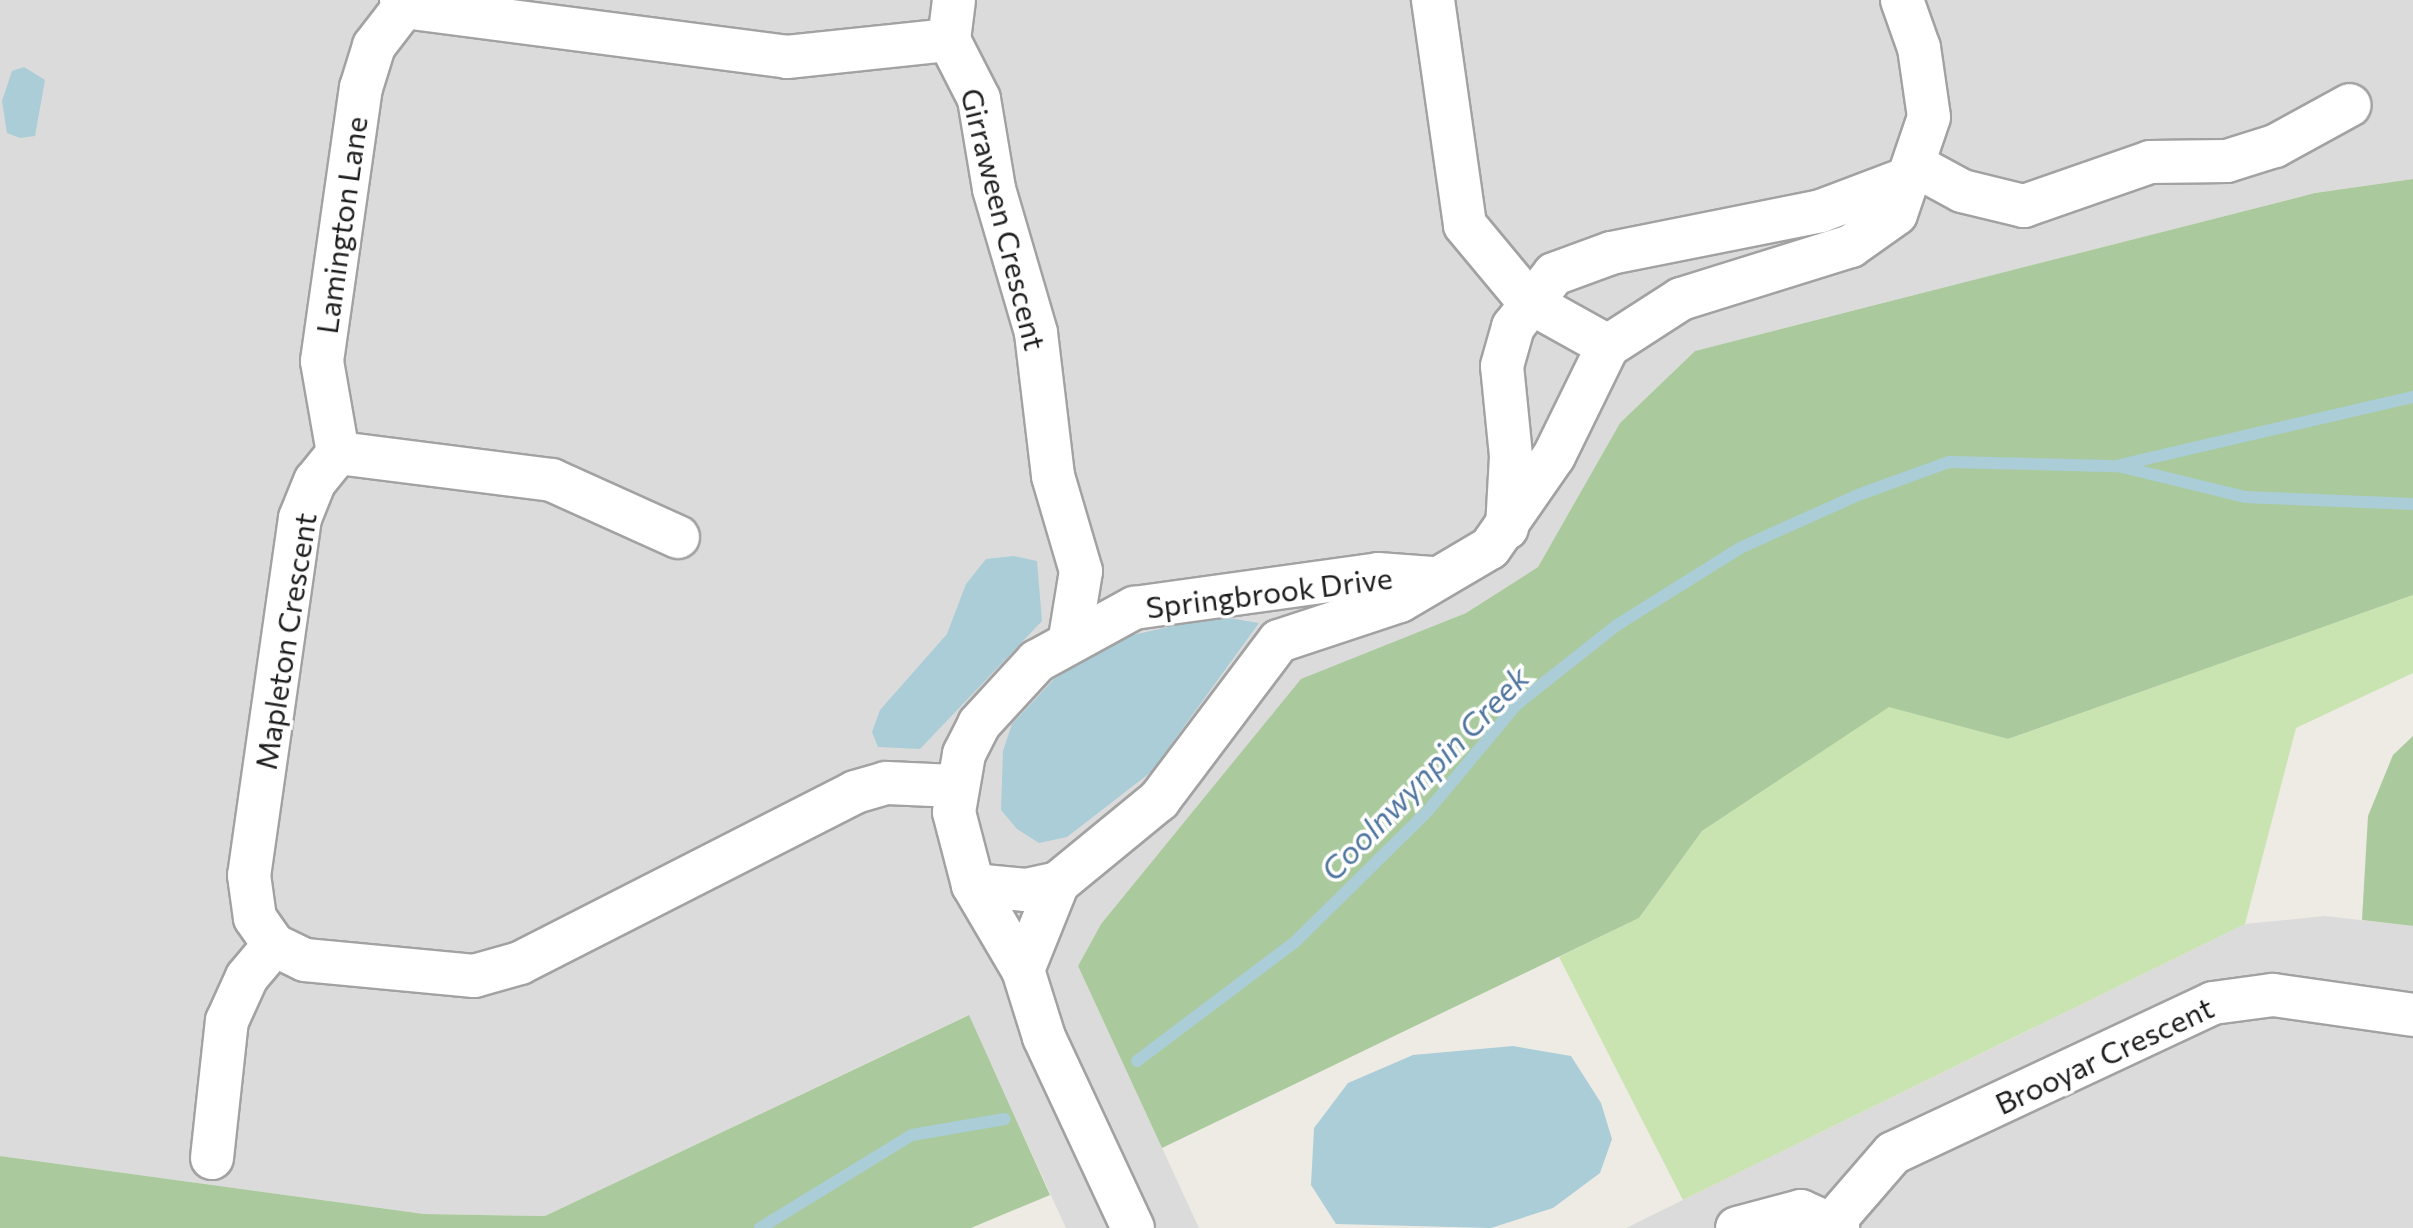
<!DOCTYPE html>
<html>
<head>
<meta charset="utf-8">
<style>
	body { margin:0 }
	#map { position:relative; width:2413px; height:1228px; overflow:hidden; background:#eeebe5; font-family:Commissioner,sans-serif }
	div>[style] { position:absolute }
	.residential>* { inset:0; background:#dcdbdb }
	.grass>* { inset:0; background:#c9e4b0 }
	.forest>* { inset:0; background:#aaca9e }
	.water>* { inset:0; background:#aacdd8 }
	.stream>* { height:12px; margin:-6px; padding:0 6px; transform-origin:6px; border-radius:6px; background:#aacdd8 }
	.roads { filter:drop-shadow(2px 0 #a2a2a2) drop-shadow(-2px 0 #a2a2a2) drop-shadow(0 2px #a2a2a2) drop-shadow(0 -2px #a2a2a2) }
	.minor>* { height:42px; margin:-21px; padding:0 21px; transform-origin:21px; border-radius:21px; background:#fff }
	span { translate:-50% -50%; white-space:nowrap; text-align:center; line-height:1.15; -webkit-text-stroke:7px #fff; paint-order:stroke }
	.street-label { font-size:30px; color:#1e1e1e }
	.water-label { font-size:32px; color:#50769f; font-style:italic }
</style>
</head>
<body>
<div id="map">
	<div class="residential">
		<div style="clip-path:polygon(0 0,2413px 0,2413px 179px,2315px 193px,1695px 351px,1620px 423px,1538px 567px,1466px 613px,1301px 680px,1101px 924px,1078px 966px,1199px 1228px,1066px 1228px,968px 1015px,545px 1216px,424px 1214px,0 1156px)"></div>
		<div style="clip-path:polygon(2325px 916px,2413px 926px,2413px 1228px,1626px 1228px,2245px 924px)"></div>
	</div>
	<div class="grass">
		<div style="clip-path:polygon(2413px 595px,2413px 673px,2296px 728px,2245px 924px,1683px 1200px,1559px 957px,1639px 918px,1702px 831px,1889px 706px,2008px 739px)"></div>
	</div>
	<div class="forest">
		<div style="clip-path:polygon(2413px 179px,2413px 595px,2008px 739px,1889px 707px,1702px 831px,1639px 918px,1162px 1148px,1078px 966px,1101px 924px,1301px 679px,1466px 613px,1538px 567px,1620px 423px,1695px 351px,2315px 193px)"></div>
		<div style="clip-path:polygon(2413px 736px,2413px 926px,2362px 920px,2368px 816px,2393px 755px)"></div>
		<div style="clip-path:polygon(969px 1015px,1050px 1195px,971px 1228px,0 1228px,0 1156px,424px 1214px,545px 1216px)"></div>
	</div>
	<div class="water">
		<div style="clip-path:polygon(24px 67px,45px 80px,35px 136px,20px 138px,7px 133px,2px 101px,12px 71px)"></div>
		<div style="clip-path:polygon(1014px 556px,1037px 561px,1042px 621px,920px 749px,878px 747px,872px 732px,880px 710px,947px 634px,966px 584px,986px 559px)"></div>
		<div style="clip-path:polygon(1217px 616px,1259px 623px,1151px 772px,1067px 837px,1039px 843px,1017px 829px,1001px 810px,1003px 751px,1012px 724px,1054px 679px,1115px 639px)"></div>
		<div style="clip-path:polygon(1513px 1046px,1571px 1056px,1601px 1103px,1612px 1139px,1600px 1173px,1553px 1208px,1491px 1228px,1336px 1224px,1311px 1185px,1314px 1128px,1348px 1083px,1413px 1055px)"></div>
	</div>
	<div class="stream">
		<div style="left:2120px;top:465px;width:301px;rotate:-13.1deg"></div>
		<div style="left:1137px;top:1061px;width:199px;rotate:-37deg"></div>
		<div style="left:1296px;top:941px;width:184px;rotate:-44.6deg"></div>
		<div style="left:1427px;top:812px;width:139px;rotate:-50.2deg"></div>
		<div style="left:1516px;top:705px;width:129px;rotate:-38.4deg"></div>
		<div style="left:1617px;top:625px;width:145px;rotate:-32deg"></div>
		<div style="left:1740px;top:548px;width:129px;rotate:-24.2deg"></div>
		<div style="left:1858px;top:495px;width:97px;rotate:-19.9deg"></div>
		<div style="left:1949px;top:462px;width:169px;rotate:1.4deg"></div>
		<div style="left:2118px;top:466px;width:131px;rotate:13.7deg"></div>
		<div style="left:2245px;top:497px;width:168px;rotate:2.4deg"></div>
		<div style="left:760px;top:1228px;width:178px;rotate:-31.5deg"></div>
		<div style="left:912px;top:1135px;width:94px;rotate:-9.8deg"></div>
	</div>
	<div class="roads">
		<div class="minor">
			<div style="left:401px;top:0;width:8px;rotate:67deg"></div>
			<div style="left:404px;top:7px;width:386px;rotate:7.4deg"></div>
			<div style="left:787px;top:57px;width:163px;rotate:-6deg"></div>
			<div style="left:949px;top:40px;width:66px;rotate:63deg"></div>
			<div style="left:979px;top:99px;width:91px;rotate:80.5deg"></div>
			<div style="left:994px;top:189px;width:150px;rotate:73.7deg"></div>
			<div style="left:1036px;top:333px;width:144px;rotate:83.2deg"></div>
			<div style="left:1053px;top:476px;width:99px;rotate:73.6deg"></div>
			<div style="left:1081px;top:571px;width:68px;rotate:99.3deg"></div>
			<div style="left:1433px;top:0;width:227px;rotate:81.9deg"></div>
			<div style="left:1465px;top:225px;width:100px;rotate:50.3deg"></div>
			<div style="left:1529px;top:302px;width:90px;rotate:29.1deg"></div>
			<div style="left:949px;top:40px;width:40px;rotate:-82.9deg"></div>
			<div style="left:1916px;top:166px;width:52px;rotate:28.5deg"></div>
			<div style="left:1962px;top:191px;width:64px;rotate:13.6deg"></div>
			<div style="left:2024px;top:206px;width:133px;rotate:-19.2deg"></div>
			<div style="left:2150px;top:162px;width:77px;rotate:-0.7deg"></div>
			<div style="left:2227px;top:161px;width:50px;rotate:-17.4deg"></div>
			<div style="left:2275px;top:146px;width:85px;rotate:-28.7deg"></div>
			<div style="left:338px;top:453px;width:93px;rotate:-99.9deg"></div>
			<div style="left:322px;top:361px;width:276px;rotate:-81.9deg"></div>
			<div style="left:361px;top:88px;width:44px;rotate:-72.8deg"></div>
			<div style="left:374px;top:46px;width:49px;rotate:-52.4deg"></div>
			<div style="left:1507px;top:528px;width:72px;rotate:-86.8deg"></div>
			<div style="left:1511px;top:456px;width:90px;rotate:-95.7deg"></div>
			<div style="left:1502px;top:366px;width:41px;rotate:-74.2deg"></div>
			<div style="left:1513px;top:327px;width:67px;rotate:-52.3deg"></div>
			<div style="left:1554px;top:274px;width:61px;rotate:-20.2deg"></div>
			<div style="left:1611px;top:253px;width:214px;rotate:-11.3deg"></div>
			<div style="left:1821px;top:211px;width:93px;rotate:-20.8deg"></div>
			<div style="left:678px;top:537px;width:138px;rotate:-155.7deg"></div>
			<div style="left:552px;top:480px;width:216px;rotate:-172.8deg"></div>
			<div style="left:338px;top:453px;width:36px;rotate:129deg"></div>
			<div style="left:315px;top:481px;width:40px;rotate:112deg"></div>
			<div style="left:300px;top:518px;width:361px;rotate:98.1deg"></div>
			<div style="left:249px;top:875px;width:43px;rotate:82.1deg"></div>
			<div style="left:255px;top:918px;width:33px;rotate:55deg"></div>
			<div style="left:274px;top:945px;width:34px;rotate:26deg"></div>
			<div style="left:305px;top:960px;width:170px;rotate:5.4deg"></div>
			<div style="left:474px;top:976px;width:48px;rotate:-15.8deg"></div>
			<div style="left:520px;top:963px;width:376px;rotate:-27deg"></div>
			<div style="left:855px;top:792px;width:32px;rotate:-16deg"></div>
			<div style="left:886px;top:783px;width:70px;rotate:2.5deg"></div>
			<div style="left:973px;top:885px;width:53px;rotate:5.4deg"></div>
			<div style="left:1026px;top:890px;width:33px;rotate:-12deg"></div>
			<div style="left:1023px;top:970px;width:94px;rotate:-68.1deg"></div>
			<div style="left:1058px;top:883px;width:131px;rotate:-39.4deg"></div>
			<div style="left:1159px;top:800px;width:199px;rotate:-53deg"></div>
			<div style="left:1279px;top:641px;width:127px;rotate:-18.3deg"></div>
			<div style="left:1400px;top:601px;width:104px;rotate:-30.5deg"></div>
			<div style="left:1490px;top:548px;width:112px;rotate:-55.2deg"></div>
			<div style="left:1554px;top:456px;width:123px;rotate:-63.9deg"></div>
			<div style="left:1608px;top:346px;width:87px;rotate:-32.8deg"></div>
			<div style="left:1681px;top:299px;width:178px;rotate:-17.3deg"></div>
			<div style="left:1851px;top:246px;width:55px;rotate:-35.4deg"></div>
			<div style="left:1896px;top:214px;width:102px;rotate:-71.2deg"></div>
			<div style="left:1929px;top:117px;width:70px;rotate:-98.2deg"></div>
			<div style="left:1919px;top:48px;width:51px;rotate:-109.5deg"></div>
			<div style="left:212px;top:1158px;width:138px;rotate:-83.8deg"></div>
			<div style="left:227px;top:1021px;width:48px;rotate:-65.6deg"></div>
			<div style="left:247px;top:977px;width:42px;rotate:-49.8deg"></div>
			<div style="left:1834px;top:1221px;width:90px;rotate:-49.1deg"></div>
			<div style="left:1893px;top:1153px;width:353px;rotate:-25.1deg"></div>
			<div style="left:2213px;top:1003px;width:61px;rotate:-7.6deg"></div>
			<div style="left:2273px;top:995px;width:141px;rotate:8.1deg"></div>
			<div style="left:1133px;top:1228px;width:211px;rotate:-115deg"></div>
			<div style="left:1044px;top:1037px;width:70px;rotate:-107.4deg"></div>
			<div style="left:1023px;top:970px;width:99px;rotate:-120.5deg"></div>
			<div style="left:973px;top:885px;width:75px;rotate:-104.6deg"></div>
			<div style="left:954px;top:812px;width:59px;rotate:-80.2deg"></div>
			<div style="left:964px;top:754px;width:34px;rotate:-63deg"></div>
			<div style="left:979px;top:724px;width:86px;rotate:-47.4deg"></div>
			<div style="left:1037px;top:661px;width:111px;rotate:-28.7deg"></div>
			<div style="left:1134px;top:608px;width:246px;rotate:-7.9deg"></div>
			<div style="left:1378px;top:574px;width:54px;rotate:4.2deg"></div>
			<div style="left:1737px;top:1228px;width:66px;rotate:-14.9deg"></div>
			<div style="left:1801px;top:1211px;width:41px;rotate:24.7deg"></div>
		</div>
	</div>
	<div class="street-label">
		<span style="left:1004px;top:219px;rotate:76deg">Girraween Crescent</span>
		<span style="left:341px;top:225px;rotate:-82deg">Lamington Lane</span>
		<span style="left:1269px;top:592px;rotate:-7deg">Springbrook Drive</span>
		<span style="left:285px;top:641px;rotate:-81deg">Mapleton Crescent</span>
		<span style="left:2104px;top:1055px;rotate:-25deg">Brooyar Crescent</span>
	</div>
	<div class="water-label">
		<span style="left:1424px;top:773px;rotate:-46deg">Coolnwynpin Creek</span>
	</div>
</div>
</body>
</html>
